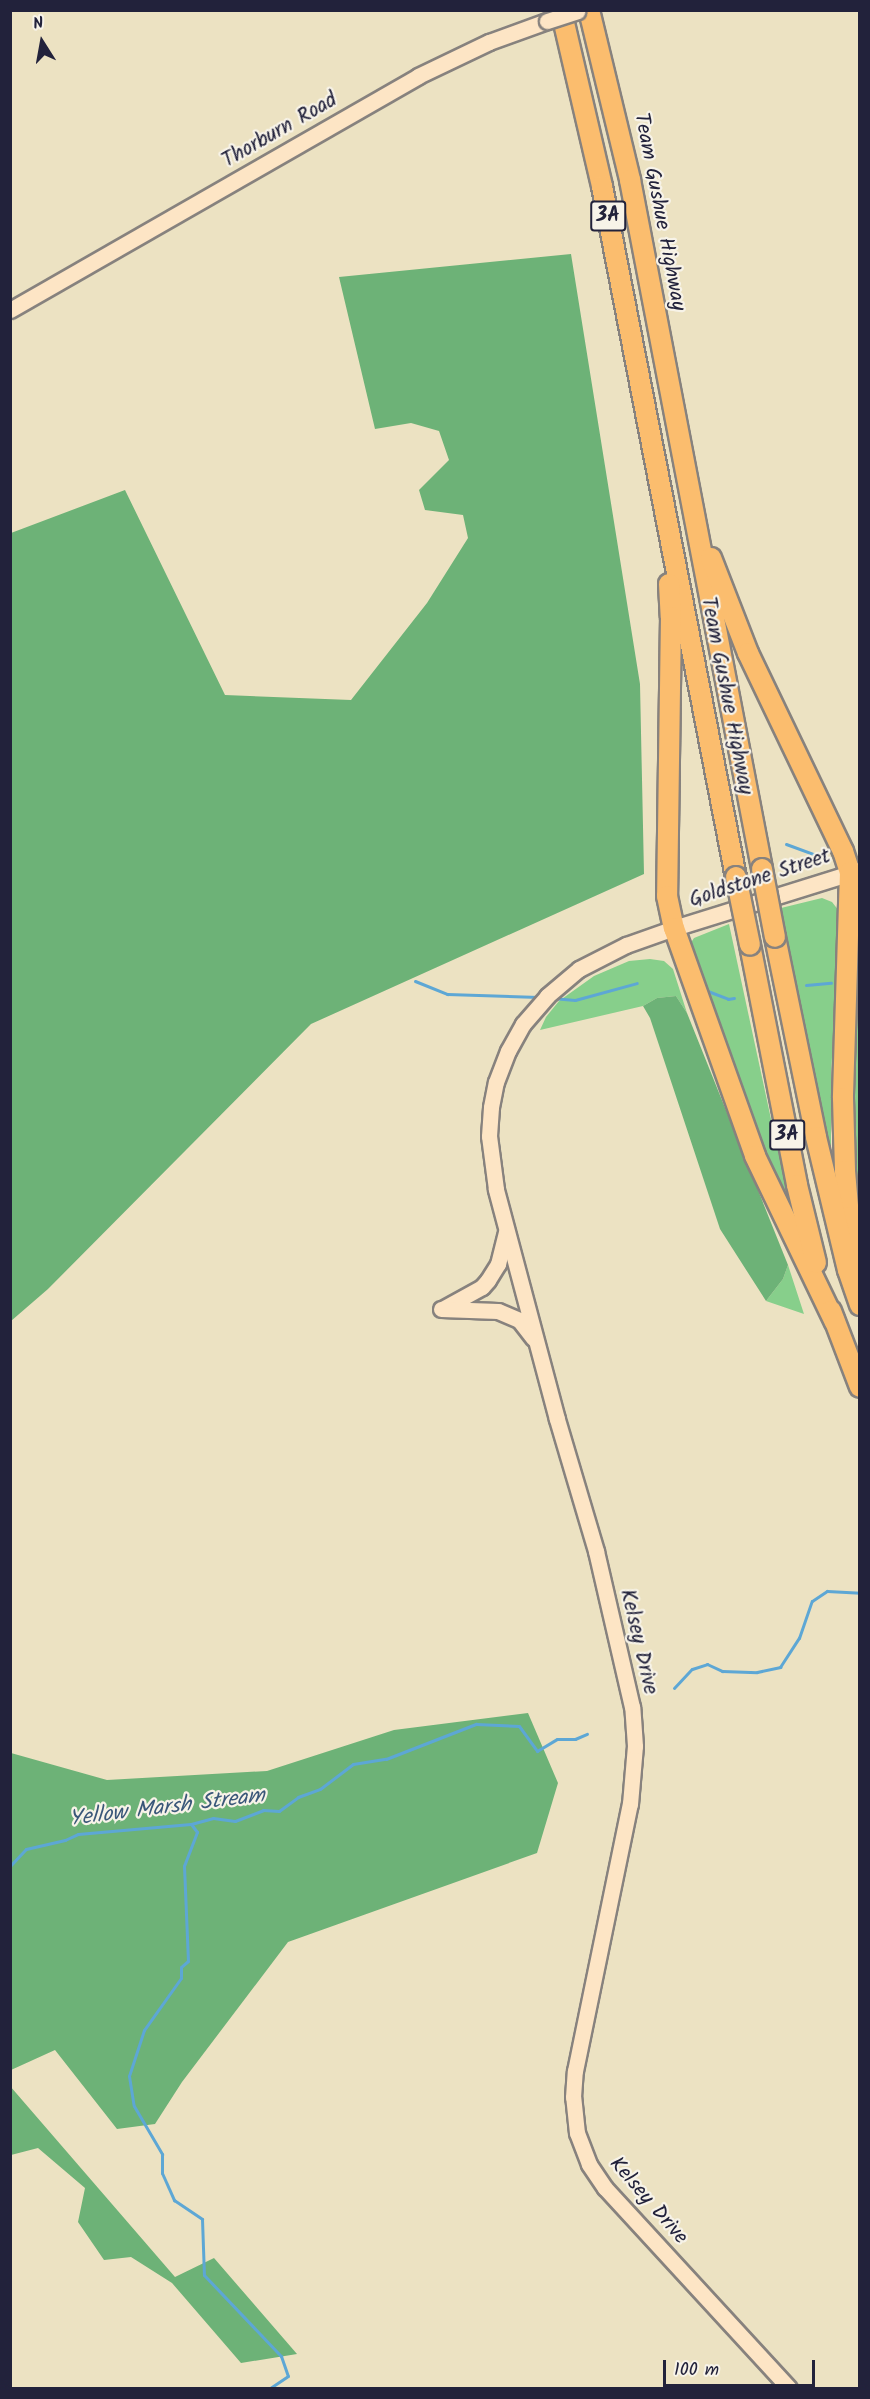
<!DOCTYPE html>
<html>
<head>
<meta charset="utf-8">
<style>
	body { margin:0 }
	#map { position:relative; width:870px; height:2399px; overflow:hidden; background:#ece2c2; font-family:Kalam,sans-serif }
	div>[style] { position:absolute }
	.green>* { inset:0; background:#87cf8b }
	.forest>* { inset:0; background:#6db277 }
	.stream>* { height:3px; margin:-1.5px; padding:0 1.5px; transform-origin:1.5px; border-radius:1.5px; background:#5da7d5 }
	.roads { filter:drop-shadow(2px 0 #87827e) drop-shadow(-2px 0 #87827e) drop-shadow(0 2px #87827e) drop-shadow(0 -2px #87827e) }
	.secondary>* { height:15px; margin:-7.5px; padding:0 7.5px; transform-origin:7.5px; border-radius:7.5px; background:#fde5c5 }
	.highway>* { height:20px; margin:-10px; padding:0 10px; transform-origin:10px; border-radius:10px; background:#fbbd6e }
	.bridges { filter:drop-shadow(2px 0 #87827e) drop-shadow(-2px 0 #87827e) drop-shadow(0 2px #87827e) drop-shadow(0 -2px #87827e) }
	.secondary-bridge>* { height:15px; margin:-7.5px; padding:0 7.5px; transform-origin:7.5px; border-radius:7.5px; background:#fde5c5 }
	.highway-bridge>* { height:20px; margin:-10px; padding:0 10px; transform-origin:10px; border-radius:10px; background:#fbbd6e }
	span { translate:-50% -50%; white-space:nowrap; text-align:center; line-height:1.15; -webkit-text-stroke:4.5px #f7f3e8; paint-order:stroke }
	.shield-label span { padding:2px 4px; background:#f7f3e8; border:2px solid; border-radius:4px; -webkit-text-stroke-width:0 }
	.shield-label { font-size:20px; color:#22223b; font-weight:700 }
	.street-label { font-size:21px; color:#22223b }
	.water-label { font-size:22px; color:#3a5779; font-style:italic }
	.frame { position:absolute; inset:0; border:12px solid #22223b; pointer-events:none }
	.north { position:absolute; left:12px; top:12px; width:60px; height:60px; -webkit-text-stroke:4px #f7f3e8; paint-order:stroke; rotate:349deg; font-size:16px; font-weight:700; line-height:24px; text-align:center; color:#22223b }
	.north::after { content:''; display:block; margin:auto; width:21px; height:27px; background:#22223b; clip-path:polygon(50% 0,100% 100%,50% 72%,0 100%) }
	.scale { position:absolute; left:663px; top:2360px; width:152px; height:27px; box-sizing:border-box; border:3px solid #22223b; border-top:0; padding-left:8px; font-size:18px; line-height:21px; white-space:nowrap; color:#22223b; -webkit-text-stroke:4px #f7f3e8; paint-order:stroke }
</style>
</head>
<body>
<div id="map">
	<div class="green">
		<div style="clip-path:polygon(822px 898px,832px 902px,839px 911px,839px 929px,831px 1076px,831px 1162px,781px 908px)"></div>
		<div style="clip-path:polygon(729px 924px,777px 1147px,804px 1251px,779px 1195px,688px 947px,694px 938px)"></div>
		<div style="clip-path:polygon(859px 937px,859px 1214px,852px 1160px,851px 1100px)"></div>
		<div style="clip-path:polygon(650px 959px,664px 961px,673px 969px,687px 1013px,676px 996px,657px 998px,643px 1006px,540px 1030px,546px 1017px,559px 1001px,594px 976px,629px 961px)"></div>
		<div style="clip-path:polygon(788px 1265px,804px 1314px,766px 1301px,783px 1279px)"></div>
	</div>
	<div class="forest">
		<div style="clip-path:polygon(571px 254px,640px 684px,644px 874px,311px 1024px,48px 1289px,11px 1321px,11px 533px,125px 490px,225px 695px,351px 700px,427px 603px,468px 538px,463px 515px,425px 510px,419px 490px,449px 460px,439px 431px,411px 423px,375px 429px,339px 277px)"></div>
		<div style="clip-path:polygon(676px 996px,687px 1013px,788px 1265px,783px 1279px,766px 1301px,720px 1229px,650px 1018px,643px 1006px,657px 998px)"></div>
		<div style="clip-path:polygon(528px 1713px,558px 1783px,537px 1853px,288px 1942px,182px 2082px,155px 2124px,117px 2129px,55px 2050px,11px 2070px,11px 1753px,107px 1780px,267px 1771px,394px 1730px)"></div>
		<div style="clip-path:polygon(10px 2086px,175px 2277px,214px 2258px,297px 2354px,241px 2363px,172px 2283px,131px 2257px,104px 2260px,78px 2222px,85px 2188px,38px 2148px,11px 2155px)"></div>
	</div>
	<div class="stream">
		<div style="left:786px;top:844px;width:33px;rotate:20deg"></div>
		<div style="left:415px;top:981px;width:35px;rotate:22deg"></div>
		<div style="left:447px;top:994px;width:92px;rotate:1.9deg"></div>
		<div style="left:806px;top:985px;width:25px;rotate:-5deg"></div>
		<div style="left:705px;top:990px;width:25px;rotate:21deg"></div>
		<div style="left:728px;top:999px;width:6px;rotate:-9deg"></div>
		<div style="left:552px;top:998px;width:23px;rotate:5deg"></div>
		<div style="left:575px;top:1000px;width:64px;rotate:-15.3deg"></div>
		<div style="left:674px;top:1688px;width:26px;rotate:-47deg"></div>
		<div style="left:692px;top:1669px;width:16px;rotate:-18deg"></div>
		<div style="left:707px;top:1664px;width:17px;rotate:25deg"></div>
		<div style="left:722px;top:1671px;width:35px;rotate:2deg"></div>
		<div style="left:757px;top:1672px;width:24px;rotate:-12deg"></div>
		<div style="left:780px;top:1667px;width:35px;rotate:-57deg"></div>
		<div style="left:799px;top:1638px;width:39px;rotate:-71deg"></div>
		<div style="left:812px;top:1601px;width:18px;rotate:-34deg"></div>
		<div style="left:827px;top:1591px;width:33px;rotate:3deg"></div>
		<div style="left:191px;top:1824px;width:10px;rotate:53deg"></div>
		<div style="left:197px;top:1832px;width:36px;rotate:111deg"></div>
		<div style="left:184px;top:1866px;width:95px;rotate:87.6deg"></div>
		<div style="left:188px;top:1961px;width:9px;rotate:139deg"></div>
		<div style="left:181px;top:1967px;width:11px;rotate:90deg"></div>
		<div style="left:181px;top:1978px;width:64px;rotate:125.4deg"></div>
		<div style="left:144px;top:2030px;width:48px;rotate:108.1deg"></div>
		<div style="left:129px;top:2076px;width:30px;rotate:81deg"></div>
		<div style="left:134px;top:2106px;width:56px;rotate:59.7deg"></div>
		<div style="left:162px;top:2154px;width:19px;rotate:90deg"></div>
		<div style="left:162px;top:2173px;width:30px;rotate:66deg"></div>
		<div style="left:174px;top:2200px;width:34px;rotate:34deg"></div>
		<div style="left:202px;top:2219px;width:56px;rotate:88deg"></div>
		<div style="left:204px;top:2275px;width:112px;rotate:46.5deg"></div>
		<div style="left:281px;top:2356px;width:21px;rotate:71deg"></div>
		<div style="left:288px;top:2376px;width:22px;rotate:146deg"></div>
		<div style="left:10px;top:1866px;width:23px;rotate:-47deg"></div>
		<div style="left:26px;top:1849px;width:40px;rotate:-13deg"></div>
		<div style="left:65px;top:1840px;width:14px;rotate:-25deg"></div>
		<div style="left:78px;top:1834px;width:113px;rotate:-5.1deg"></div>
		<div style="left:191px;top:1824px;width:23px;rotate:-15deg"></div>
		<div style="left:213px;top:1818px;width:22px;rotate:8deg"></div>
		<div style="left:235px;top:1821px;width:30px;rotate:-21deg"></div>
		<div style="left:263px;top:1810px;width:16px;rotate:4deg"></div>
		<div style="left:279px;top:1811px;width:24px;rotate:-36deg"></div>
		<div style="left:298px;top:1797px;width:23px;rotate:-20deg"></div>
		<div style="left:320px;top:1789px;width:41px;rotate:-37.1deg"></div>
		<div style="left:353px;top:1764px;width:33px;rotate:-9deg"></div>
		<div style="left:386px;top:1759px;width:97px;rotate:-21.3deg"></div>
		<div style="left:476px;top:1724px;width:43px;rotate:2.7deg"></div>
		<div style="left:519px;top:1726px;width:31px;rotate:54deg"></div>
		<div style="left:537px;top:1751px;width:23px;rotate:-31deg"></div>
		<div style="left:557px;top:1739px;width:18px"></div>
		<div style="left:575px;top:1739px;width:13px;rotate:-23deg"></div>
	</div>
	<div class="roads">
		<div class="secondary">
			<div style="left:10px;top:310px;width:470px;rotate:-29.8deg"></div>
			<div style="left:418px;top:76px;width:79px;rotate:-25.6deg"></div>
			<div style="left:489px;top:42px;width:62px;rotate:-19.9deg"></div>
			<div style="left:444px;top:1308px;width:43px;rotate:-28.9deg"></div>
			<div style="left:482px;top:1287px;width:9px;rotate:-49deg"></div>
			<div style="left:488px;top:1280px;width:19px;rotate:-58deg"></div>
			<div style="left:498px;top:1264px;width:33px;rotate:-76deg"></div>
			<div style="left:441px;top:1309px;width:57px;rotate:2deg"></div>
			<div style="left:498px;top:1311px;width:23px;rotate:23deg"></div>
			<div style="left:519px;top:1320px;width:23px;rotate:52deg"></div>
			<div style="left:789px;top:2388px;width:272px;rotate:-132.6deg"></div>
			<div style="left:605px;top:2188px;width:29px;rotate:-124deg"></div>
			<div style="left:589px;top:2164px;width:33px;rotate:-111deg"></div>
			<div style="left:577px;top:2133px;width:36px;rotate:-96deg"></div>
			<div style="left:573px;top:2097px;width:26px;rotate:-86deg"></div>
			<div style="left:575px;top:2071px;width:273px;rotate:-78.4deg"></div>
			<div style="left:630px;top:1804px;width:58px;rotate:-85.1deg"></div>
			<div style="left:635px;top:1746px;width:39px;rotate:-94deg"></div>
			<div style="left:632px;top:1707px;width:160px;rotate:-103deg"></div>
			<div style="left:596px;top:1551px;width:138px;rotate:-106.5deg"></div>
			<div style="left:557px;top:1419px;width:238px;rotate:-104.9deg"></div>
			<div style="left:496px;top:1189px;width:53px;rotate:-97.5deg"></div>
			<div style="left:489px;top:1136px;width:29px;rotate:-86deg"></div>
			<div style="left:491px;top:1107px;width:25px;rotate:-79deg"></div>
			<div style="left:496px;top:1082px;width:33px;rotate:-69deg"></div>
			<div style="left:508px;top:1051px;width:31px;rotate:-61deg"></div>
			<div style="left:523px;top:1024px;width:37px;rotate:-49deg"></div>
			<div style="left:547px;top:996px;width:42px;rotate:-40.2deg"></div>
			<div style="left:579px;top:969px;width:53px;rotate:-27.1deg"></div>
			<div style="left:626px;top:945px;width:51px;rotate:-19.5deg"></div>
			<div style="left:674px;top:928px;width:195px;rotate:-17.3deg"></div>
		</div>
		<div class="highway">
			<div style="left:561px;top:10px;width:181px;rotate:76.9deg"></div>
			<div style="left:602px;top:186px;width:704px;rotate:79.03deg"></div>
			<div style="left:589px;top:10px;width:175px;rotate:76.4deg"></div>
			<div style="left:630px;top:180px;width:702px;rotate:79.15deg"></div>
			<div style="left:711px;top:558px;width:102px;rotate:68.7deg"></div>
			<div style="left:748px;top:653px;width:220px;rotate:64.4deg"></div>
			<div style="left:843px;top:851px;width:22px;rotate:72deg"></div>
			<div style="left:850px;top:872px;width:226px;rotate:91.8deg"></div>
			<div style="left:843px;top:1098px;width:73px;rotate:88.4deg"></div>
			<div style="left:845px;top:1171px;width:46px;rotate:85deg"></div>
			<div style="left:849px;top:1217px;width:67px;rotate:80.5deg"></div>
			<div style="left:669px;top:584px;width:33px;rotate:87deg"></div>
			<div style="left:671px;top:617px;width:279px;rotate:90.8deg"></div>
			<div style="left:667px;top:896px;width:33px;rotate:78deg"></div>
			<div style="left:674px;top:928px;width:242px;rotate:70.4deg"></div>
			<div style="left:755px;top:1156px;width:184px;rotate:64.3deg"></div>
			<div style="left:775px;top:937px;width:204px;rotate:78.4deg"></div>
			<div style="left:816px;top:1137px;width:137px;rotate:76.5deg"></div>
			<div style="left:848px;top:1270px;width:37px;rotate:71deg"></div>
			<div style="left:750px;top:945px;width:245px;rotate:78.9deg"></div>
			<div style="left:797px;top:1185px;width:80px;rotate:76.3deg"></div>
			<div style="left:831px;top:1311px;width:81px;rotate:69.1deg"></div>
		</div>
	</div>
	<div class="bridges">
		<div class="secondary-bridge">
			<div style="left:547px;top:21px;width:32px;rotate:-18deg"></div>
		</div>
		<div class="highway-bridge">
			<div style="left:762px;top:869px;width:69px;rotate:79.2deg"></div>
			<div style="left:736px;top:877px;width:69px;rotate:78.4deg"></div>
		</div>
	</div>
	<div class="shield-label">
		<span style="left:608px;top:216px">3A</span>
		<span style="left:787px;top:1135px">3A</span>
	</div>
	<div class="street-label">
		<span style="left:280px;top:131px;rotate:-30deg">Thorburn Road</span>
		<span style="left:659px;top:212px;rotate:79deg">Team Gushue Highway</span>
		<span style="left:726px;top:696px;rotate:79deg">Team Gushue Highway</span>
		<span style="left:760px;top:879px;rotate:-18deg">Goldstone Street</span>
		<span style="left:638px;top:1642px;rotate:77deg">Kelsey Drive</span>
		<span style="left:648px;top:2201px;rotate:49deg">Kelsey Drive</span>
	</div>
	<div class="water-label">
		<span style="left:167px;top:1808px;rotate:-7deg">Yellow Marsh Stream</span>
	</div>
	<div class="frame"></div>
	<div class="north">N</div>
	<div class="scale">100 m</div>
</div>
</body>
</html>
